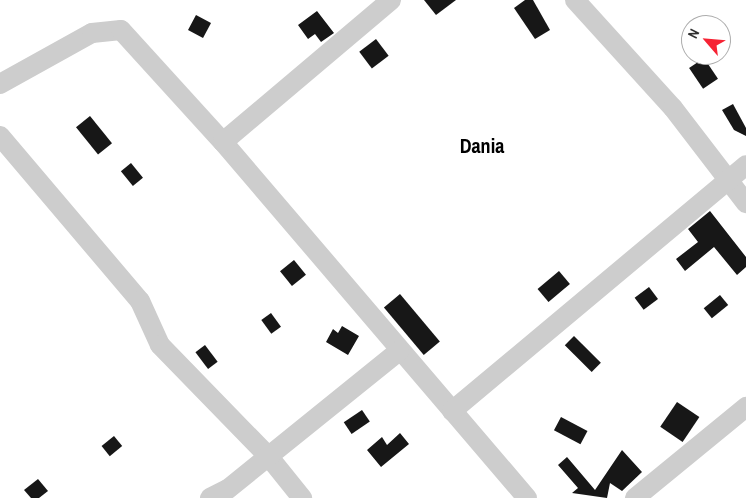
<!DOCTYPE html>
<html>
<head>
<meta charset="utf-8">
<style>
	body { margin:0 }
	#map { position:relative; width:746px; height:498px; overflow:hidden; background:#fff; font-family:"Archivo Narrow",sans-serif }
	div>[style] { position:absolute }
	.building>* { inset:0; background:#171717; transform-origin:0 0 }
	.minor>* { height:20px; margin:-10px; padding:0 10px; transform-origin:10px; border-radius:10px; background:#cdcdcd }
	span { translate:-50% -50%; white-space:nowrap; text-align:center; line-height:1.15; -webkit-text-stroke:5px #fff; paint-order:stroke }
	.district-label { font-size:20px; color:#000; font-weight:700 }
	.north { position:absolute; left:681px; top:15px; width:50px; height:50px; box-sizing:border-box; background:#fff; border:1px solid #acacac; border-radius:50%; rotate:297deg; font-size:14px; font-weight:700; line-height:20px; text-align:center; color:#303030 }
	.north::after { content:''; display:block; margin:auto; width:18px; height:22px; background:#f62334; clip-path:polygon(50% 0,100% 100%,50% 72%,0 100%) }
</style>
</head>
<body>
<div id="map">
	<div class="building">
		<div style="clip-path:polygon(424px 0,456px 0,436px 15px)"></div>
		<div style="clip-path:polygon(525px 0,533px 0,550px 30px,535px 39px,514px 8px)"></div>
		<div style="clip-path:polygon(317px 11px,334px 33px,321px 42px,315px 34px,308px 39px,298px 25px)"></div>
		<div style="left:196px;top:15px;width:17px;height:17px;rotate:28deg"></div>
		<div style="left:376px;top:39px;width:21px;height:21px;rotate:53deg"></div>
		<div style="left:704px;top:58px;width:25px;height:18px;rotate:56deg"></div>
		<div style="clip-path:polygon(733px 104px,746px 128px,746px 136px,734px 130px,722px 110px)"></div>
		<div style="left:90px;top:116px;width:35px;height:18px;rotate:51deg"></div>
		<div style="left:131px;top:163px;width:19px;height:13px;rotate:51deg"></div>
		<div style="clip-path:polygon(710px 211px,746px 257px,746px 267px,737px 275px,714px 247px,685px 271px,676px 259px,698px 242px,688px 229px)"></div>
		<div style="left:294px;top:260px;width:19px;height:18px;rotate:51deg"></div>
		<div style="left:559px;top:271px;width:17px;height:28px;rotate:50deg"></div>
		<div style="left:649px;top:287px;width:15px;height:18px;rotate:53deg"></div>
		<div style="left:400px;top:294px;width:62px;height:21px;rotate:50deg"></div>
		<div style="left:720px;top:295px;width:13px;height:21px;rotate:51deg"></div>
		<div style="left:271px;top:313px;width:17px;height:12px;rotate:54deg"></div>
		<div style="clip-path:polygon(342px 326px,359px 336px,348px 355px,326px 342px,333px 329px,338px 333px)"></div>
		<div style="left:574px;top:336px;width:38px;height:13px;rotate:45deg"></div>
		<div style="left:205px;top:345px;width:21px;height:12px;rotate:53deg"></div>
		<div style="left:677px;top:402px;width:27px;height:30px;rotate:34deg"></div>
		<div style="left:362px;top:410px;width:14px;height:22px;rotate:56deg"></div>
		<div style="left:561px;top:417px;width:30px;height:15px;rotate:28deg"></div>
		<div style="clip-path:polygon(400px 433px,409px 444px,381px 467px,367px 450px,382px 437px,387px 445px)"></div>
		<div style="left:114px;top:436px;width:13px;height:16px;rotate:51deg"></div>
		<div style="clip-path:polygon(622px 450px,642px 472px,622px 491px,610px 483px,607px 498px,572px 493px,578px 488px,558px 465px,567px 457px,595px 490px)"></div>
		<div style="clip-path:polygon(38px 479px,48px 491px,39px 498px,31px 498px,24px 490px)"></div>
	</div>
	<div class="minor">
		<div style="left:575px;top:0;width:146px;rotate:47.8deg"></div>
		<div style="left:673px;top:108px;width:120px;rotate:52.5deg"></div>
		<div style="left:0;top:84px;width:105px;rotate:-29deg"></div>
		<div style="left:92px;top:33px;width:29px;rotate:-6deg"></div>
		<div style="left:121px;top:30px;width:151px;rotate:47.7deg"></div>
		<div style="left:223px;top:142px;width:468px;rotate:49.5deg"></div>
		<div style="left:0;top:136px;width:216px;rotate:49.7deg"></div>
		<div style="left:140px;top:301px;width:48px;rotate:65.6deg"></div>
		<div style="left:160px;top:345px;width:156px;rotate:45.8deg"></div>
		<div style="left:269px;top:457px;width:53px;rotate:51.2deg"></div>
		<div style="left:223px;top:142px;width:220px;rotate:-40.2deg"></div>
		<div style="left:452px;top:411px;width:383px;rotate:-39.9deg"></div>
		<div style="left:210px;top:498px;width:20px;rotate:-27deg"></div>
		<div style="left:228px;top:489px;width:220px;rotate:-38.9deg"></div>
		<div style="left:635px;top:498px;width:144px;rotate:-39.3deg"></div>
	</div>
	<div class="district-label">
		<span style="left:482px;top:145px">Dania</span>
	</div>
	<div class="north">N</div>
</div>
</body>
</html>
